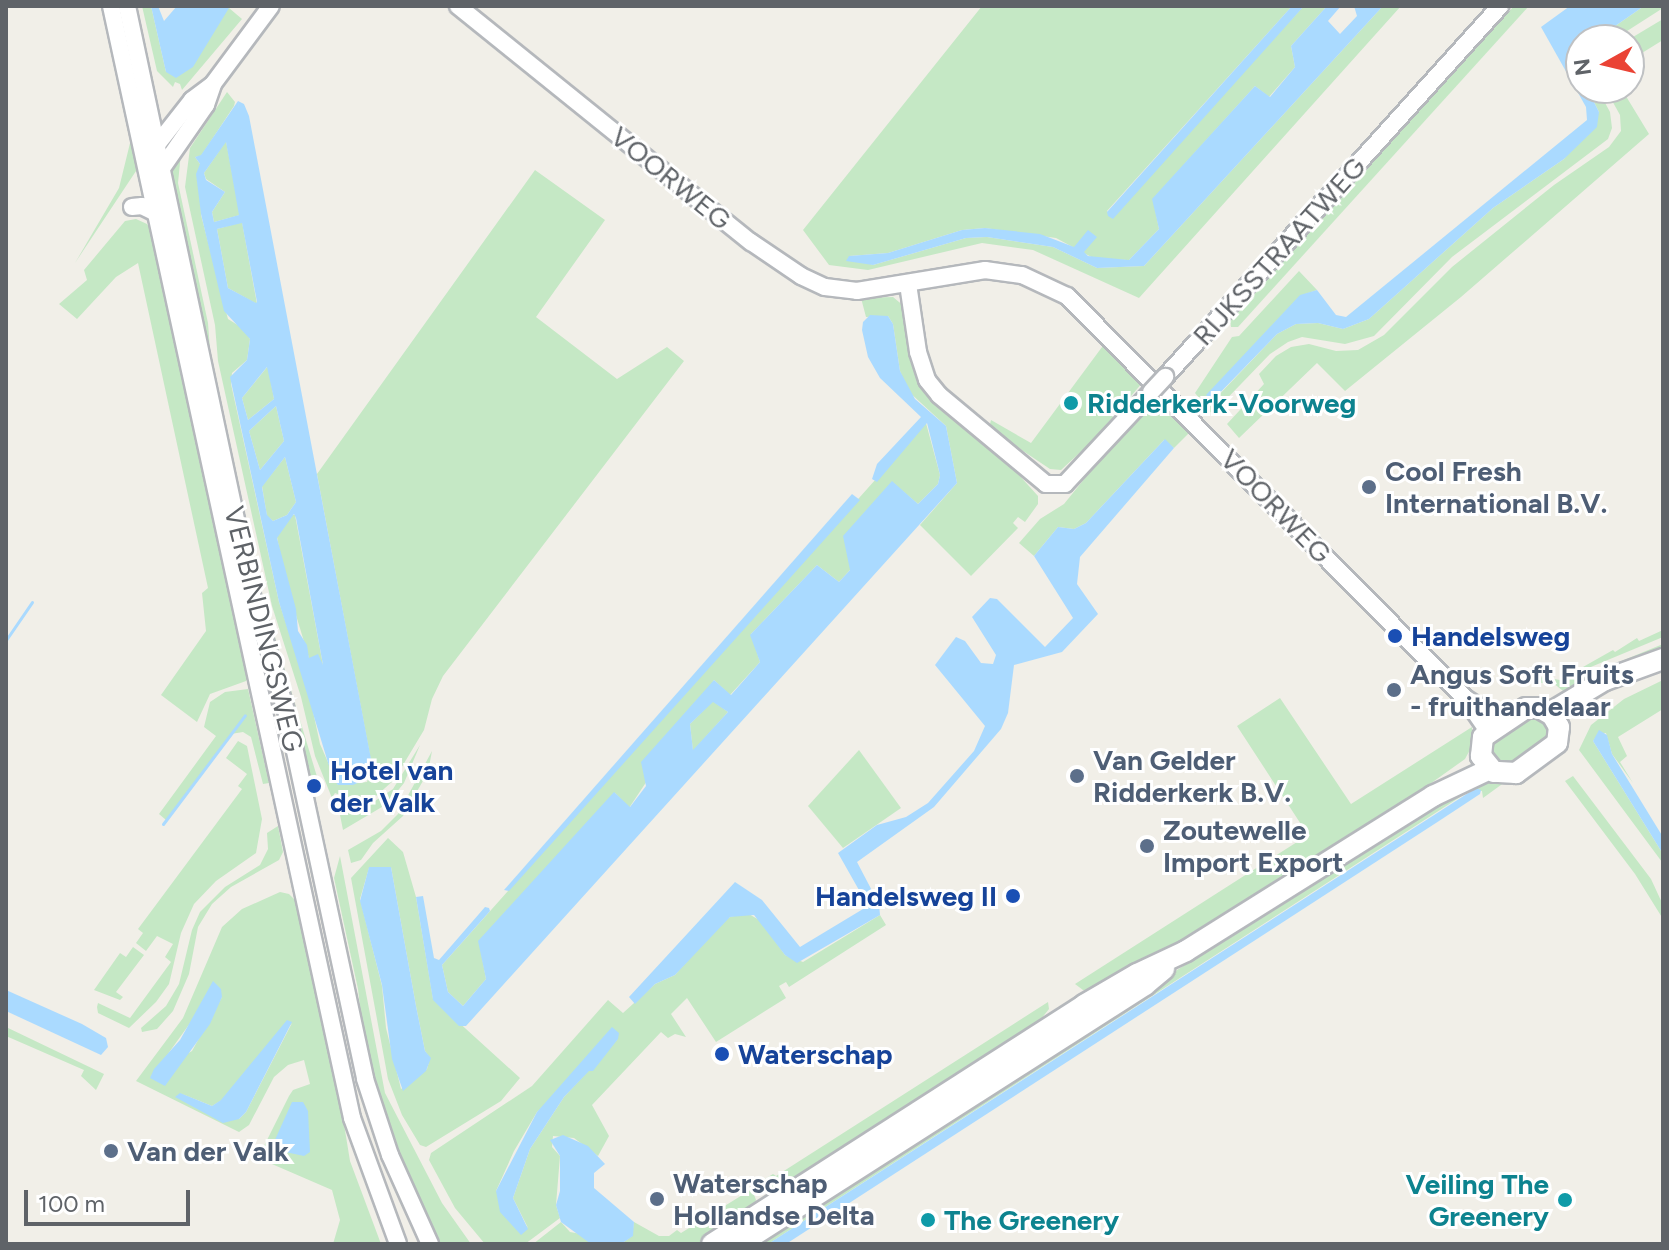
<!DOCTYPE html>
<html>
<head>
<meta charset="utf-8">
<style>
	body { margin:0 }
	#map { position:relative; width:1669px; height:1250px; overflow:hidden; background:#f1efe8; font-family:Figtree,sans-serif }
	div>[style] { position:absolute }
	.green>* { inset:0; background:#c5e8c5 }
	.water>* { inset:0; background:#aadaff }
	.stream>* { height:3px; margin:-1.5px; padding:0 1.5px; transform-origin:1.5px; border-radius:1.5px; background:#aadaff }
	.roads { filter:drop-shadow(2px 0 #b5b8bc) drop-shadow(-2px 0 #b5b8bc) drop-shadow(0 2px #b5b8bc) drop-shadow(0 -2px #b5b8bc) }
	.tertiary>* { height:16px; margin:-8px; padding:0 8px; transform-origin:8px; border-radius:8px; background:#fff }
	.secondary>* { height:20px; margin:-10px; padding:0 10px; transform-origin:10px; border-radius:10px; background:#fff }
	.bridges { filter:drop-shadow(2px 0 #b5b8bc) drop-shadow(-2px 0 #b5b8bc) drop-shadow(0 2px #b5b8bc) drop-shadow(0 -2px #b5b8bc) }
	.tertiary-bridge>* { height:16px; margin:-8px; padding:0 8px; transform-origin:8px; border-radius:8px; background:#fff }
	.dots>* { width:22px; height:22px; translate:-50% -50%; box-sizing:border-box; border:4px solid #fff; border-radius:50% }
	span { translate:-50% -50%; white-space:nowrap; text-align:center; line-height:1.15; -webkit-text-stroke:6px #fff; paint-order:stroke }
	.street-label { font-size:28px; color:#5f6368 }
	.culture-label { font-size:28px; color:#0d838f; font-weight:700 }
	.left { translate:0 -50%; text-align:left }
	.right { translate:-100% -50%; text-align:right }
	.service-label { font-size:28px; color:#4e5e75; font-weight:700 }
	.transit-label { font-size:28px; color:#164399; font-weight:700 }
	.frame { position:absolute; inset:0; border:8px solid #5f6368; pointer-events:none }
	.north { position:absolute; left:1565px; top:24px; width:80px; height:80px; box-sizing:border-box; background:#fff; border:2px solid #bfc1c3; border-radius:50%; rotate:262deg; font-size:22px; font-weight:700; line-height:32px; text-align:center; color:#5f6368 }
	.north::after { content:''; display:block; margin:auto; width:28px; height:36px; background:#ea4335; clip-path:polygon(50% 0,100% 100%,50% 72%,0 100%) }
	.scale { position:absolute; left:24px; top:1190px; width:166px; height:36px; box-sizing:border-box; border:4px solid #5f6368; border-top:0; padding-left:10px; font-size:24px; line-height:28px; white-space:nowrap; color:#5f6368; -webkit-text-stroke:6px #fff; paint-order:stroke }
</style>
</head>
<body>
<div id="map">
	<div class="green">
		<div style="clip-path:polygon(142px 6px,151px 6px,166px 72px,229px 8px,242px 19px,182px 90px,180px 84px,175px 82px,173px 87px,157px 71px)"></div>
		<div style="clip-path:polygon(982px 6px,1292px 6px,1107px 211px,1109px 214px,1304px 6px,1327px 6px,1291px 46px,1295px 67px,1269px 97px,1255px 86px,1153px 199px,1159px 229px,1129px 260px,1095px 259px,1056px 238px,985px 228px,962px 230px,888px 253px,849px 256px,873px 265px,966px 238px,987px 237px,1053px 247px,1097px 268px,1144px 266px,1383px 6px,1401px 6px,1139px 298px,1033px 250px,982px 243px,868px 270px,829px 265px,803px 230px)"></div>
		<div style="clip-path:polygon(1514px 6px,1529px 6px,1238px 327px,1231px 327px,1230px 320px)"></div>
		<div style="clip-path:polygon(1644px 6px,1663px 8px,1613px 40px,1595px 40px)"></div>
		<div style="clip-path:polygon(1663px 19px,1663px 40px,1629px 61px,1628px 40px)"></div>
		<div style="clip-path:polygon(1587px 88px,1597px 88px,1610px 112px,1612px 128px,1608px 139px,1452px 257px,1374px 336px,1345px 344px,1302px 337px,1288px 342px,1270px 354px,1212px 414px,1195px 393px,1232px 337px,1239px 336px,1299px 271px,1317px 290px,1300px 296px,1257px 342px,1214px 400px,1277px 334px,1296px 324px,1318px 323px,1343px 329px,1369px 319px,1493px 208px,1564px 159px,1599px 112px)"></div>
		<div style="clip-path:polygon(1605px 88px,1621px 88px,1649px 134px,1461px 297px,1345px 391px,1317px 363px,1239px 438px,1227px 424px,1264px 384px,1259px 374px,1276px 356px,1291px 347px,1309px 344px,1336px 351px,1358px 350px,1384px 335px,1452px 267px,1554px 185px,1609px 147px,1621px 131px,1620px 115px)"></div>
		<div style="clip-path:polygon(227px 92px,235px 102px,234px 106px,201px 156px,195px 157px,200px 164px,201px 215px,228px 319px,244px 329px,250px 339px,247px 360px,232px 373px,231px 384px,279px 602px,309px 693px,320px 744px,338px 785px,367px 782px,372px 766px,317px 474px,535px 170px,605px 220px,536px 317px,617px 379px,667px 347px,684px 361px,443px 676px,432px 699px,424px 730px,394px 780px,376px 796px,347px 803px,338px 803px,340px 795px,335px 793px,332px 798px,315px 756px,301px 697px,272px 606px,218px 361px,215px 325px,185px 187px,190px 148px)"></div>
		<div style="clip-path:polygon(132px 135px,138px 163px,136px 171px,75px 263px,119px 188px)"></div>
		<div style="clip-path:polygon(226px 141px,240px 215px,214px 222px,212px 212px,225px 192px,206px 179px,204px 173px)"></div>
		<div style="clip-path:polygon(181px 153px,178px 183px,208px 323px,211px 363px,260px 587px,318px 780px,312px 781px,263px 618px,200px 332px,199px 301px,171px 169px)"></div>
		<div style="clip-path:polygon(136px 219px,147px 224px,153px 233px,249px 677px,246px 681px,210px 694px,197px 722px,161px 695px,206px 631px,202px 593px,208px 588px,138px 263px,116px 277px,77px 319px,59px 304px,87px 280px,84px 270px,125px 221px)"></div>
		<div style="clip-path:polygon(242px 222px,257px 304px,228px 288px,217px 229px)"></div>
		<div style="clip-path:polygon(893px 297px,905px 307px,915px 361px,1038px 496px,1038px 504px,1025px 522px,1018px 517px,1013px 523px,1018px 528px,971px 576px,920px 525px,957px 483px,946px 426px,908px 391px,900px 371px,893px 324px,888px 316px,866px 317px,861px 298px)"></div>
		<div style="clip-path:polygon(1105px 343px,1143px 382px,1126px 402px,1118px 404px,1110px 414px,1114px 418px,1112px 423px,1061px 470px,1050px 469px,989px 428px,991px 420px,1031px 443px)"></div>
		<div style="clip-path:polygon(268px 366px,274px 399px,248px 420px,242px 398px)"></div>
		<div style="clip-path:polygon(1158px 398px,1191px 431px,1174px 448px,1164px 440px,1086px 523px,1074px 529px,1058px 527px,1034px 556px,1019px 543px,1040px 519px,1064px 504px,1119px 436px,1124px 435px)"></div>
		<div style="clip-path:polygon(276px 406px,284px 441px,260px 470px,249px 431px)"></div>
		<div style="clip-path:polygon(926px 423px,940px 475px,938px 484px,918px 504px,892px 482px,850px 570px,839px 582px,817px 565px,751px 634px,760px 662px,730px 695px,714px 680px,629px 808px,615px 793px,479px 941px,486px 979px,463px 1006px,448px 992px,442px 965px)"></div>
		<div style="clip-path:polygon(285px 457px,296px 502px,287px 515px,273px 521px,267px 516px,262px 486px)"></div>
		<div style="clip-path:polygon(292px 515px,295px 515px,323px 665px,309px 658px,285px 579px,277px 537px)"></div>
		<div style="clip-path:polygon(1663px 630px,1663px 637px,1586px 669px,1585px 676px,1663px 644px,1663px 653px,1567px 694px,1553px 683px,1535px 683px,1542px 677px,1560px 680px,1613px 650px,1615px 652px,1637px 638px,1639px 641px)"></div>
		<div style="clip-path:polygon(1663px 680px,1663px 709px,1618px 737px,1627px 756px,1620px 762px,1633px 783px,1612px 754px,1606px 733px,1598px 734px,1593px 741px,1663px 854px,1662px 862px,1579px 750px,1591px 725px,1624px 699px)"></div>
		<div style="clip-path:polygon(248px 689px,269px 783px,263px 784px,251px 737px,243px 732px,231px 734px,166px 820px,159px 814px,216px 736px,204px 727px,210px 702px,225px 692px)"></div>
		<div style="clip-path:polygon(1280px 698px,1351px 804px,1472px 727px,1472px 746px,1465px 759px,1378px 821px,1201px 932px,1091px 992px,1083px 990px,1075px 984px,1308px 835px,1237px 726px)"></div>
		<div style="clip-path:polygon(713px 701px,728px 712px,693px 751px,690px 724px)"></div>
		<div style="clip-path:polygon(1529px 717px,1538px 718px,1546px 724px,1548px 738px,1513px 764px,1501px 765px,1491px 755px,1494px 741px)"></div>
		<div style="clip-path:polygon(238px 741px,247px 746px,262px 819px,256px 853px,216px 881px,194px 904px,181px 933px,169px 984px,156px 1002px,129px 1028px,98px 1013px,97px 1007px,98px 1003px,130px 1018px,171px 962px,165px 957px,173px 944px,157px 936px,146px 951px,136px 943px,143px 933px,138px 929px,242px 789px,238px 786px,247px 774px,226px 758px)"></div>
		<div style="clip-path:polygon(420px 745px,404px 783px,387px 804px,343px 830px,339px 810px,375px 801px,393px 789px)"></div>
		<div style="clip-path:polygon(859px 750px,901px 808px,843px 848px,808px 806px)"></div>
		<div style="clip-path:polygon(432px 751px,428px 772px,403px 816px,373px 843px,361px 860px,351px 863px,348px 850px,381px 831px,398px 814px)"></div>
		<div style="clip-path:polygon(1573px 776px,1651px 879px,1663px 905px,1663px 919px,1635px 874px,1565px 781px)"></div>
		<div style="clip-path:polygon(1488px 780px,1505px 782px,1483px 798px,1482px 791px,1471px 790px,768px 1244px,749px 1244px,1463px 787px)"></div>
		<div style="clip-path:polygon(278px 826px,283px 852px,279px 860px,231px 887px,212px 904px,198px 927px,189px 974px,173px 1011px,157px 1029px,142px 1032px,141px 1028px,166px 1006px,179px 984px,192px 930px,200px 912px,225px 887px,260px 865px,268px 849px,267px 833px)"></div>
		<div style="clip-path:polygon(evenodd,388px 838px,403px 852px,416px 897px,433px 999px,520px 1078px,501px 1101px,426px 1147px,420px 1145px,402px 1115px,388px 1079px,351px 878px,388px 838px,391px 867px,416px 1006px,425px 1051px,430px 1058px,427px 1069px,401px 1089px,386px 1028px,382px 986px,360px 899px,369px 868px,391px 867px)"></div>
		<div style="clip-path:polygon(340px 856px,385px 1093px,442px 1203px,471px 1244px,438px 1244px,387px 1132px,365px 1051px,358px 989px,334px 878px)"></div>
		<div style="clip-path:polygon(evenodd,280px 892px,289px 894px,298px 903px,337px 1081px,350px 1161px,381px 1244px,333px 1244px,340px 1220px,332px 1190px,258px 1158px,289px 1096px,293px 1090px,310px 1084px,304px 1060px,288px 1065px,274px 1077px,249px 1125px,239px 1132px,136px 1081px,183px 1018px,222px 927px,242px 909px,280px 892px,222px 997px,192px 1051px,155px 1072px,198px 1012px,222px 997px,280px 892px,292px 1023px,246px 1112px,239px 1119px,180px 1093px,212px 1106px,222px 1100px,292px 1023px)"></div>
		<div style="clip-path:polygon(evenodd,747px 913px,761px 921px,785px 955px,803px 962px,880px 915px,886px 925px,789px 987px,786px 982px,779px 986px,786px 998px,716px 1042px,687px 998px,671px 1014px,686px 1037px,675px 1034px,668px 1038px,661px 1032px,592px 1105px,609px 1136px,598px 1156px,574px 1138px,553px 1136px,552px 1147px,560px 1156px,556px 1205px,560px 1218px,525px 1244px,485px 1244px,455px 1208px,429px 1160px,431px 1153px,532px 1086px,608px 1000px,623px 1013px,655px 984px,675px 975px,719px 925px,730px 917px,747px 913px,618px 1039px,564px 1097px,530px 1149px,513px 1198px,528px 1228px,496px 1191px,514px 1151px,537px 1112px,618px 1039px)"></div>
		<div style="clip-path:polygon(133px 947px,144px 955px,116px 992px,123px 997px,120px 1000px,94px 990px,120px 953px,126px 957px)"></div>
		<div style="clip-path:polygon(1048px 1002px,1049px 1009px,1041px 1019px,777px 1192px,769px 1191px,760px 1182px,773px 1174px,776px 1176px)"></div>
		<div style="clip-path:polygon(6px 1027px,104px 1074px,96px 1090px,81px 1076px,84px 1070px,6px 1036px)"></div>
		<div style="clip-path:polygon(752px 1189px,756px 1200px,752px 1211px,698px 1244px,621px 1244px,632px 1236px,634px 1222px,659px 1236px,669px 1236px,677px 1230px,681px 1233px)"></div>
		<div style="clip-path:polygon(561px 1222px,570px 1232px,581px 1234px,591px 1244px,533px 1244px)"></div>
	</div>
	<div class="water">
		<div style="clip-path:polygon(151px 6px,158px 6px,164px 21px,177px 6px,229px 8px,193px 67px,176px 78px,166px 72px)"></div>
		<div style="clip-path:polygon(1292px 6px,1304px 6px,1113px 219px,1108px 216px,1107px 212px)"></div>
		<div style="clip-path:polygon(1327px 6px,1341px 6px,1328px 21px,1340px 34px,1357px 16px,1354px 6px,1383px 6px,1144px 266px,1097px 268px,1053px 247px,987px 237px,966px 238px,873px 265px,846px 261px,849px 256px,888px 253px,962px 230px,985px 228px,1040px 234px,1074px 247px,1088px 230px,1097px 237px,1084px 252px,1088px 256px,1129px 260px,1159px 229px,1152px 199px,1255px 86px,1270px 97px,1295px 67px,1291px 46px)"></div>
		<div style="clip-path:polygon(1570px 6px,1644px 6px,1595px 40px,1581px 40px,1581px 48px,1575px 52px,1581px 88px,1587px 88px,1599px 112px,1597px 127px,1564px 159px,1493px 208px,1369px 319px,1343px 329px,1318px 323px,1296px 324px,1277px 334px,1213px 400px,1206px 395px,1300px 295px,1317px 290px,1336px 315px,1346px 317px,1587px 120px,1586px 107px,1541px 27px)"></div>
		<div style="clip-path:polygon(evenodd,238px 101px,244px 104px,249px 116px,371px 759px,371px 777px,353px 785px,338px 785px,333px 779px,279px 602px,230px 377px,247px 360px,250px 339px,224px 311px,201px 214px,196px 174px,200px 164px,195px 157px,201px 155px,238px 101px,226px 142px,239px 215px,214px 222px,212px 212px,225px 192px,206px 180px,204px 173px,226px 142px,238px 101px,242px 223px,257px 302px,256px 303px,228px 288px,217px 229px,242px 223px,238px 101px,267px 367px,274px 399px,248px 420px,242px 398px,267px 367px,238px 101px,276px 406px,284px 441px,260px 470px,249px 431px,276px 406px,238px 101px,285px 457px,296px 502px,287px 515px,273px 521px,267px 515px,262px 487px,285px 457px,238px 101px,294px 514px,296px 518px,323px 665px,318px 654px,309px 658px,307px 645px,298px 631px,296px 609px,277px 538px,294px 514px)"></div>
		<div style="clip-path:polygon(evenodd,870px 315px,888px 316px,893px 324px,900px 371px,915px 399px,946px 426px,957px 483px,466px 1026px,459px 1026px,433px 1000px,416px 897px,423px 896px,434px 958px,439px 960px,485px 907px,489px 908px,490px 911px,442px 965px,448px 992px,463px 1006px,486px 979px,478px 941px,614px 792px,630px 807px,646px 786px,641px 762px,714px 680px,731px 695px,760px 662px,750px 635px,817px 565px,839px 582px,850px 570px,843px 536px,892px 481px,918px 504px,938px 484px,940px 475px,927px 423px,877px 482px,872px 479px,877px 464px,921px 417px,880px 378px,868px 357px,862px 330px,863px 322px,870px 315px,713px 702px,728px 712px,693px 750px,690px 724px,713px 702px)"></div>
		<div style="clip-path:polygon(1165px 439px,1174px 448px,1080px 557px,1077px 584px,1098px 614px,1062px 652px,1014px 665px,1008px 713px,1001px 729px,934px 807px,857px 862px,879px 904px,880px 915px,797px 963px,785px 955px,754px 915px,730px 917px,675px 975px,655px 984px,635px 1004px,629px 997px,735px 882px,762px 900px,800px 947px,868px 906px,838px 853px,877px 825px,906px 817px,928px 803px,974px 751px,985px 726px,935px 665px,956px 637px,965px 641px,981px 663px,993px 664px,996px 655px,972px 617px,990px 598px,997px 599px,1045px 647px,1073px 618px,1034px 556px,1058px 527px,1074px 529px,1086px 523px)"></div>
		<div style="clip-path:polygon(852px 494px,860px 500px,509px 891px,504px 890px)"></div>
		<div style="clip-path:polygon(1599px 730px,1607px 735px,1612px 754px,1663px 837px,1663px 854px,1593px 741px)"></div>
		<div style="clip-path:polygon(1476px 788px,1481px 790px,1480px 794px,1439px 821px,786px 1244px,768px 1244px)"></div>
		<div style="clip-path:polygon(369px 867px,391px 867px,416px 1006px,425px 1051px,431px 1058px,426px 1071px,403px 1091px,392px 1059px,382px 985px,360px 901px)"></div>
		<div style="clip-path:polygon(213px 981px,221px 989px,222px 997px,210px 1024px,165px 1086px,150px 1078px,154px 1069px,180px 1040px)"></div>
		<div style="clip-path:polygon(6px 990px,82px 1024px,106px 1038px,108px 1047px,101px 1055px,6px 1011px)"></div>
		<div style="clip-path:polygon(287px 1020px,292px 1022px,246px 1112px,239px 1119px,223px 1123px,175px 1097px,180px 1093px,212px 1106px,221px 1100px)"></div>
		<div style="clip-path:polygon(612px 1027px,619px 1033px,618px 1039px,593px 1071px,589px 1071px,564px 1097px,530px 1149px,513px 1198px,528px 1229px,521px 1235px,500px 1212px,496px 1191px,537px 1112px)"></div>
		<div style="clip-path:polygon(292px 1102px,303px 1102px,308px 1111px,310px 1152px,304px 1156px,276px 1150px,274px 1142px)"></div>
		<div style="clip-path:polygon(563px 1135px,588px 1146px,605px 1164px,594px 1173px,594px 1188px,634px 1222px,633px 1236px,621px 1244px,591px 1244px,561px 1222px,556px 1205px,560px 1191px,560px 1156px,550px 1140px)"></div>
	</div>
	<div class="stream">
		<div style="left:6px;top:640px;width:46px;rotate:-55.6deg"></div>
		<div style="left:163px;top:824px;width:136px;rotate:-53deg"></div>
	</div>
	<div class="roads">
		<div class="tertiary">
			<div style="left:111px;top:6px;width:1138px;rotate:77.77deg"></div>
			<div style="left:352px;top:1118px;width:134px;rotate:69.9deg"></div>
			<div style="left:127px;top:6px;width:611px;rotate:78.01deg"></div>
			<div style="left:254px;top:604px;width:115px;rotate:73.3deg"></div>
			<div style="left:287px;top:714px;width:373px;rotate:77.9deg"></div>
			<div style="left:365px;top:1079px;width:80px;rotate:71.8deg"></div>
			<div style="left:390px;top:1155px;width:98px;rotate:65.8deg"></div>
			<div style="left:458px;top:6px;width:376px;rotate:38.9deg"></div>
			<div style="left:751px;top:242px;width:60px;rotate:34.2deg"></div>
			<div style="left:801px;top:276px;width:26px;rotate:25deg"></div>
			<div style="left:825px;top:287px;width:32px;rotate:7deg"></div>
			<div style="left:857px;top:291px;width:130px;rotate:-9.3deg"></div>
			<div style="left:985px;top:270px;width:37px;rotate:8deg"></div>
			<div style="left:1022px;top:275px;width:50px;rotate:25deg"></div>
			<div style="left:1067px;top:296px;width:566px;rotate:45.29deg"></div>
			<div style="left:1465px;top:698px;width:40px;rotate:55.1deg"></div>
			<div style="left:152px;top:151px;width:65px;rotate:-51.9deg"></div>
			<div style="left:192px;top:100px;width:26px;rotate:-37deg"></div>
			<div style="left:213px;top:84px;width:97px;rotate:-53.4deg"></div>
			<div style="left:158px;top:174px;width:84px;rotate:-55.2deg"></div>
			<div style="left:206px;top:105px;width:21px;rotate:-71deg"></div>
			<div style="left:132px;top:207px;width:10px;rotate:-6deg"></div>
			<div style="left:142px;top:206px;width:13px;rotate:27deg"></div>
			<div style="left:908px;top:284px;width:69px;rotate:81.6deg"></div>
			<div style="left:918px;top:352px;width:29px;rotate:72deg"></div>
			<div style="left:927px;top:380px;width:19px;rotate:51deg"></div>
			<div style="left:939px;top:395px;width:139px;rotate:39.8deg"></div>
			<div style="left:1046px;top:484px;width:19px"></div>
			<div style="left:1065px;top:484px;width:126px;rotate:-46.9deg"></div>
			<div style="left:1165px;top:377px;width:500px;rotate:-47.9deg"></div>
			<div style="left:1465px;top:698px;width:44px;rotate:33deg"></div>
		</div>
		<div class="secondary">
			<div style="left:1526px;top:708px;width:14px"></div>
			<div style="left:1540px;top:708px;width:14px;rotate:30deg"></div>
			<div style="left:1552px;top:715px;width:14px;rotate:60deg"></div>
			<div style="left:1559px;top:727px;width:16px;rotate:97deg"></div>
			<div style="left:1557px;top:743px;width:51px;rotate:143.8deg"></div>
			<div style="left:1516px;top:773px;width:22px;rotate:-177deg"></div>
			<div style="left:1494px;top:772px;width:21px;rotate:-129deg"></div>
			<div style="left:1481px;top:756px;width:19px;rotate:-84deg"></div>
			<div style="left:1483px;top:737px;width:52px;rotate:-34deg"></div>
			<div style="left:1550px;top:713px;width:64px;rotate:-31deg"></div>
			<div style="left:1605px;top:680px;width:62px;rotate:-19.9deg"></div>
			<div style="left:712px;top:1244px;width:442px;rotate:-32.7deg"></div>
			<div style="left:1084px;top:1005px;width:61px;rotate:-30.3deg"></div>
			<div style="left:1137px;top:974px;width:54px;rotate:-25.1deg"></div>
			<div style="left:1186px;top:951px;width:292px;rotate:-32.1deg"></div>
			<div style="left:1433px;top:796px;width:63px;rotate:-25.3deg"></div>
			<div style="left:740px;top:1244px;width:481px;rotate:-32.6deg"></div>
			<div style="left:1145px;top:985px;width:25px;rotate:-40deg"></div>
		</div>
	</div>
	<div class="bridges">
		<div class="tertiary-bridge">
			<div style="left:1151px;top:392px;width:21px;rotate:-47deg"></div>
		</div>
	</div>
	<div class="dots">
		<div style="left:1071px;top:403px;background:#0f9aa8"></div>
		<div style="left:1369px;top:487px;background:#5c6f8a"></div>
		<div style="left:1395px;top:636px;background:#1a4fb4"></div>
		<div style="left:1394px;top:690px;background:#5c6f8a"></div>
		<div style="left:1077px;top:776px;background:#5c6f8a"></div>
		<div style="left:314px;top:786px;background:#1a4fb4"></div>
		<div style="left:1147px;top:846px;background:#5c6f8a"></div>
		<div style="left:1013px;top:896px;background:#1a4fb4"></div>
		<div style="left:722px;top:1054px;background:#1a4fb4"></div>
		<div style="left:111px;top:1151px;background:#5c6f8a"></div>
		<div style="left:657px;top:1199px;background:#5c6f8a"></div>
		<div style="left:1565px;top:1200px;background:#0f9aa8"></div>
		<div style="left:928px;top:1220px;background:#0f9aa8"></div>
	</div>
	<div class="street-label">
		<span style="left:671px;top:178px;rotate:39deg">VOORWEG</span>
		<span style="left:1279px;top:251px;rotate:-48deg">RIJKSSTRAATWEG</span>
		<span style="left:1276px;top:506px;rotate:46deg">VOORWEG</span>
		<span style="left:264px;top:629px;rotate:76deg">VERBINDINGSWEG</span>
	</div>
	<div class="culture-label">
		<span class="left" style="left:1087px;top:403px">Ridderkerk-Voorweg</span>
		<span class="right" style="left:1549px;top:1200px">Veiling The<br>Greenery</span>
		<span class="left" style="left:944px;top:1220px">The Greenery</span>
	</div>
	<div class="service-label">
		<span class="left" style="left:1385px;top:487px">Cool Fresh<br>International B.V.</span>
		<span class="left" style="left:1410px;top:690px">Angus Soft Fruits<br>- fruithandelaar</span>
		<span class="left" style="left:1093px;top:776px">Van Gelder<br>Ridderkerk B.V.</span>
		<span class="left" style="left:1163px;top:846px">Zoutewelle<br>Import Export</span>
		<span class="left" style="left:127px;top:1151px">Van der Valk</span>
		<span class="left" style="left:673px;top:1199px">Waterschap<br>Hollandse Delta</span>
	</div>
	<div class="transit-label">
		<span class="left" style="left:1411px;top:636px">Handelsweg</span>
		<span class="left" style="left:330px;top:786px">Hotel van<br>der Valk</span>
		<span class="right" style="left:997px;top:896px">Handelsweg II</span>
		<span class="left" style="left:738px;top:1054px">Waterschap</span>
	</div>
	<div class="frame"></div>
	<div class="north">N</div>
	<div class="scale">100 m</div>
</div>
</body>
</html>
